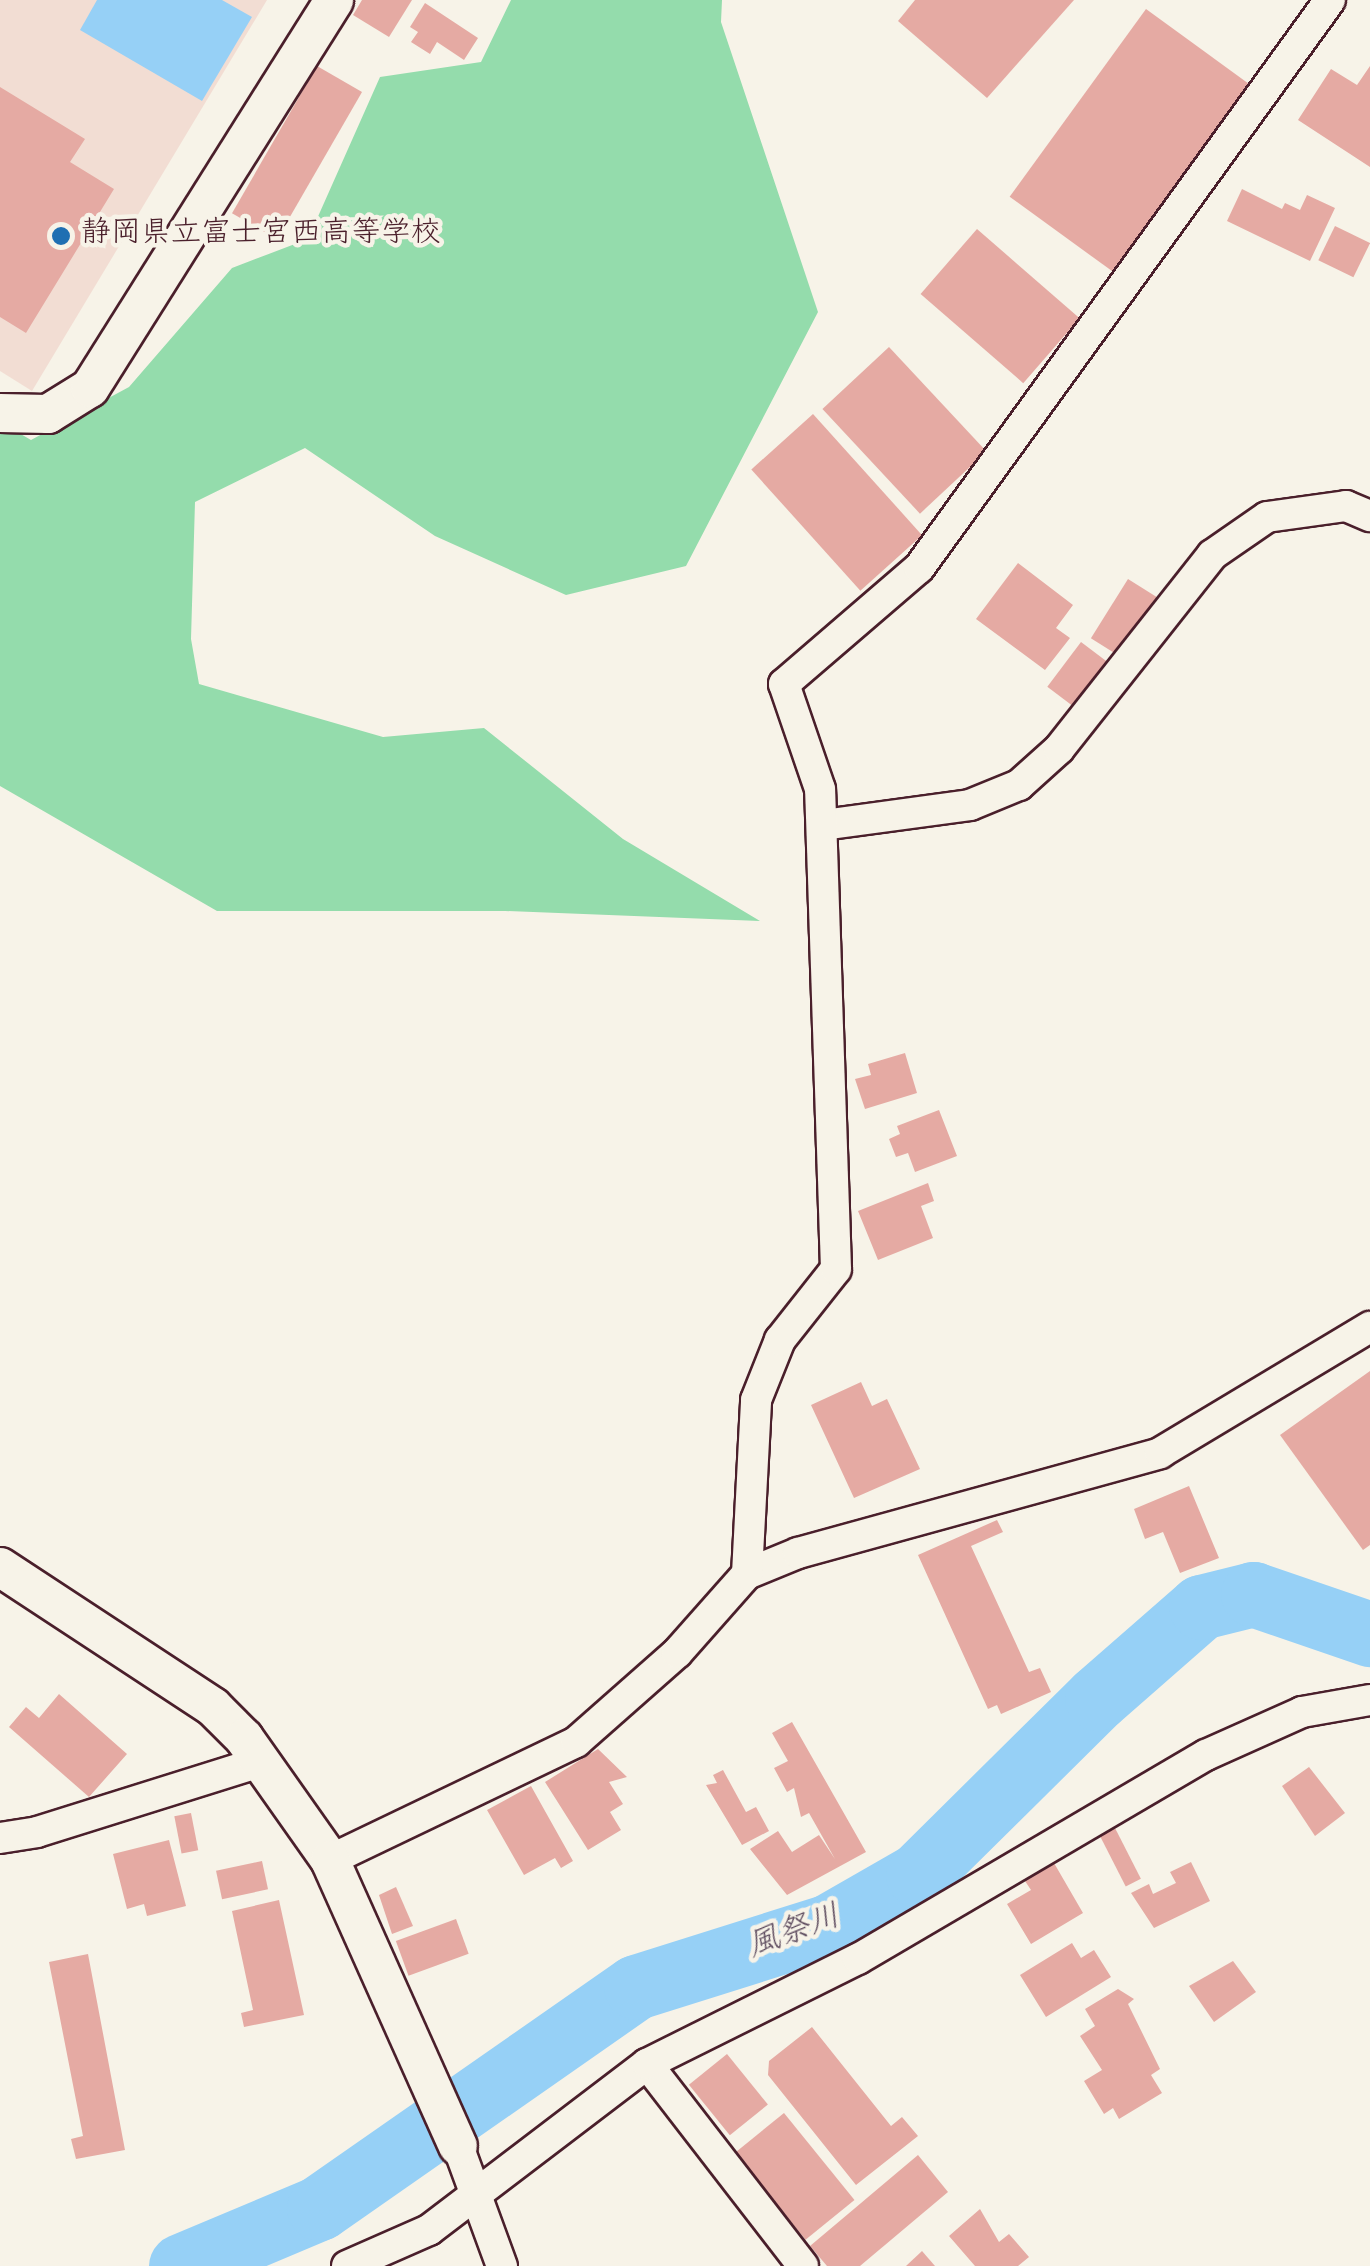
<!DOCTYPE html>
<html>
<head>
<meta charset="utf-8">
<style>
	body { margin:0 }
	#map { position:relative; width:1370px; height:2266px; overflow:hidden; background:#f7f3e8; font-family:"Gochi Hand","Klee One",sans-serif }
	div>[style] { position:absolute }
	.built>* { inset:0; background:#f2ddd3 }
	.green>* { inset:0; background:#94dcac }
	.water>* { inset:0; background:#96d0f6 }
	.river>* { height:65px; margin:-32.5px; padding:0 32.5px; transform-origin:32.5px; border-radius:32.5px; background:#96d0f6 }
	.building>* { inset:0; background:#e5aaa3; transform-origin:0 0 }
	.roads { filter:drop-shadow(2px 0 #4a1f2b) drop-shadow(-2px 0 #4a1f2b) drop-shadow(0 2px #4a1f2b) drop-shadow(0 -2px #4a1f2b) }
	.minor>* { height:30px; margin:-15px; padding:0 15px; transform-origin:15px; border-radius:15px; background:#f7f3e8 }
	.tertiary>* { height:38px; margin:-19px; padding:0 19px; transform-origin:19px; border-radius:19px; background:#f7f3e8 }
	.dots>* { width:28px; height:28px; translate:-50% -50%; box-sizing:border-box; border:5px solid #f7f3e8; border-radius:50% }
	span { translate:-50% -50%; white-space:nowrap; text-align:center; line-height:1.15; -webkit-text-stroke:9px #f7f3e8; paint-order:stroke }
	.poi-label { font-size:30px; color:#4a1f2b }
	.left { translate:0 -50%; text-align:left }
	.water-label { font-size:32px; color:#5d4b5e; font-style:italic }
</style>
</head>
<body>
<div id="map">
	<div class="built">
		<div style="clip-path:polygon(0 0,267px 0,32px 391px,0 371px)"></div>
	</div>
	<div class="green">
		<div style="clip-path:polygon(511px 0,722px 0,721px 22px,818px 312px,686px 566px,566px 595px,435px 536px,305px 448px,195px 502px,191px 639px,199px 684px,383px 737px,484px 728px,623px 839px,760px 921px,505px 911px,217px 911px,0 786px,0 422px,31px 440px,129px 387px,232px 268px,308px 239px,380px 77px,481px 62px)"></div>
	</div>
	<div class="water">
		<div style="clip-path:polygon(97px 0,222px 0,252px 17px,202px 101px,80px 30px)"></div>
	</div>
	<div class="river">
		<div style="left:181px;top:2266px;width:150px;rotate:-22.8deg"></div>
		<div style="left:319px;top:2208px;width:386px;rotate:-34.9deg"></div>
		<div style="left:636px;top:1987px;width:202px;rotate:-17.5deg"></div>
		<div style="left:829px;top:1926px;width:103px;rotate:-29.8deg"></div>
		<div style="left:918px;top:1875px;width:252px;rotate:-44.7deg"></div>
		<div style="left:1097px;top:1698px;width:138px;rotate:-41.2deg"></div>
		<div style="left:1201px;top:1607px;width:54px;rotate:-14deg"></div>
		<div style="left:1253px;top:1594px;width:124px;rotate:18.9deg"></div>
	</div>
	<div class="building">
		<div style="clip-path:polygon(362px 0,412px 0,389px 37px,353px 15px)"></div>
		<div style="clip-path:polygon(915px 0,1074px 0,987px 98px,898px 21px)"></div>
		<div style="clip-path:polygon(425px 3px,478px 38px,464px 60px,437px 42px,430px 54px,411px 42px,418px 32px,410px 27px)"></div>
		<div style="left:1146px;top:9px;width:127px;height:232px;rotate:36deg"></div>
		<div style="left:317px;top:66px;width:52px;height:170px;rotate:30deg"></div>
		<div style="clip-path:polygon(1370px 66px,1370px 167px,1298px 120px,1331px 69px,1357px 85px)"></div>
		<div style="clip-path:polygon(0 87px,85px 139px,70px 162px,114px 189px,26px 333px,0 317px)"></div>
		<div style="clip-path:polygon(1242px 189px,1282px 209px,1285px 203px,1300px 210px,1307px 195px,1335px 208px,1310px 261px,1227px 221px)"></div>
		<div style="left:1335px;top:226px;width:39px;height:38px;rotate:26deg"></div>
		<div style="left:977px;top:229px;width:136px;height:86px;rotate:41deg"></div>
		<div style="left:889px;top:347px;width:143px;height:91px;rotate:47deg"></div>
		<div style="left:813px;top:414px;width:163px;height:83px;rotate:48deg"></div>
		<div style="clip-path:polygon(1018px 563px,1073px 605px,1056px 628px,1070px 638px,1045px 670px,976px 619px)"></div>
		<div style="left:1128px;top:579px;width:38px;height:70px;rotate:32deg"></div>
		<div style="left:1081px;top:642px;width:39px;height:56px;rotate:37deg"></div>
		<div style="clip-path:polygon(905px 1053px,917px 1093px,865px 1109px,855px 1079px,871px 1075px,868px 1064px)"></div>
		<div style="clip-path:polygon(939px 1110px,957px 1156px,915px 1172px,908px 1153px,896px 1157px,889px 1139px,900px 1134px,897px 1126px)"></div>
		<div style="clip-path:polygon(928px 1183px,934px 1201px,921px 1206px,933px 1238px,878px 1260px,858px 1211px)"></div>
		<div style="clip-path:polygon(1370px 1371px,1370px 1545px,1363px 1550px,1280px 1435px)"></div>
		<div style="clip-path:polygon(861px 1382px,872px 1406px,887px 1399px,920px 1469px,854px 1498px,811px 1405px)"></div>
		<div style="clip-path:polygon(1189px 1486px,1219px 1558px,1180px 1573px,1163px 1532px,1145px 1539px,1134px 1509px)"></div>
		<div style="clip-path:polygon(997px 1520px,1003px 1532px,971px 1546px,1029px 1672px,1040px 1668px,1051px 1692px,1001px 1714px,997px 1705px,988px 1709px,918px 1555px)"></div>
		<div style="clip-path:polygon(59px 1694px,127px 1754px,89px 1797px,9px 1727px,26px 1707px,39px 1718px)"></div>
		<div style="clip-path:polygon(792px 1722px,866px 1852px,787px 1895px,750px 1849px,778px 1831px,792px 1852px,819px 1835px,835px 1859px,809px 1813px,801px 1817px,794px 1788px,787px 1792px,774px 1768px,788px 1761px,772px 1733px)"></div>
		<div style="clip-path:polygon(598px 1749px,627px 1777px,609px 1782px,623px 1804px,610px 1812px,621px 1830px,588px 1850px,545px 1782px)"></div>
		<div style="clip-path:polygon(1309px 1767px,1345px 1813px,1315px 1836px,1282px 1786px)"></div>
		<div style="clip-path:polygon(723px 1770px,746px 1812px,756px 1807px,769px 1831px,742px 1845px,706px 1785px,717px 1783px,713px 1775px)"></div>
		<div style="clip-path:polygon(531px 1786px,573px 1861px,561px 1868px,555px 1858px,524px 1875px,487px 1810px)"></div>
		<div style="left:191px;top:1813px;width:38px;height:17px;rotate:79deg"></div>
		<div style="left:1115px;top:1828px;width:57px;height:17px;rotate:63deg"></div>
		<div style="clip-path:polygon(169px 1840px,186px 1906px,147px 1916px,144px 1904px,127px 1909px,113px 1854px)"></div>
		<div style="left:262px;top:1861px;width:29px;height:47px;rotate:78deg"></div>
		<div style="clip-path:polygon(1191px 1862px,1210px 1901px,1154px 1928px,1131px 1893px,1149px 1884px,1153px 1894px,1176px 1883px,1170px 1872px)"></div>
		<div style="clip-path:polygon(1054px 1863px,1083px 1913px,1031px 1944px,1007px 1904px,1031px 1890px,1025px 1881px)"></div>
		<div style="clip-path:polygon(396px 1887px,413px 1926px,392px 1934px,379px 1895px)"></div>
		<div style="clip-path:polygon(279px 1900px,304px 2015px,244px 2027px,241px 2013px,253px 2010px,232px 1911px)"></div>
		<div style="left:456px;top:1919px;width:37px;height:64px;rotate:70deg"></div>
		<div style="clip-path:polygon(1072px 1943px,1081px 1958px,1094px 1950px,1111px 1977px,1046px 2017px,1020px 1975px)"></div>
		<div style="clip-path:polygon(88px 1954px,125px 2150px,76px 2159px,71px 2139px,83px 2136px,49px 1962px)"></div>
		<div style="clip-path:polygon(1233px 1961px,1256px 1992px,1214px 2022px,1189px 1986px)"></div>
		<div style="clip-path:polygon(1118px 1989px,1134px 1999px,1128px 2004px,1160px 2069px,1151px 2075px,1162px 2093px,1119px 2119px,1113px 2108px,1104px 2114px,1084px 2081px,1102px 2070px,1080px 2036px,1095px 2026px,1085px 2009px)"></div>
		<div style="clip-path:polygon(812px 2027px,891px 2126px,902px 2117px,918px 2136px,856px 2185px,768px 2075px,769px 2061px)"></div>
		<div style="left:727px;top:2054px;width:65px;height:49px;rotate:51deg"></div>
		<div style="left:784px;top:2113px;width:112px;height:63px;rotate:51deg"></div>
		<div style="clip-path:polygon(918px 2155px,948px 2192px,860px 2266px,827px 2266px,810px 2246px)"></div>
		<div style="clip-path:polygon(980px 2209px,999px 2242px,1009px 2234px,1029px 2257px,1018px 2266px,975px 2266px,949px 2236px)"></div>
		<div style="clip-path:polygon(922px 2251px,935px 2266px,906px 2266px)"></div>
	</div>
	<div class="roads">
		<div class="minor">
			<div style="left:823px;top:825px;width:148px;rotate:-7.7deg"></div>
			<div style="left:970px;top:805px;width:53px;rotate:-22.2deg"></div>
			<div style="left:1019px;top:785px;width:54px;rotate:-42deg"></div>
			<div style="left:1059px;top:749px;width:247px;rotate:-51.7deg"></div>
			<div style="left:1212px;top:555px;width:67px;rotate:-34.6deg"></div>
			<div style="left:1267px;top:517px;width:80px;rotate:-7.9deg"></div>
			<div style="left:1346px;top:506px;width:26px;rotate:23deg"></div>
			<div style="left:747px;top:1574px;width:55px;rotate:-22.4deg"></div>
			<div style="left:798px;top:1553px;width:376px;rotate:-15.4deg"></div>
			<div style="left:1160px;top:1453px;width:245px;rotate:-31deg"></div>
			<div style="left:0;top:1838px;width:37px;rotate:-9deg"></div>
			<div style="left:37px;top:1832px;width:234px;rotate:-17.4deg"></div>
			<div style="left:330px;top:1860px;width:273px;rotate:-25.6deg"></div>
			<div style="left:576px;top:1742px;width:135px;rotate:-41.4deg"></div>
			<div style="left:677px;top:1653px;width:106px;rotate:-48.5deg"></div>
			<div style="left:747px;top:1574px;width:174px;rotate:-87deg"></div>
			<div style="left:756px;top:1400px;width:65px;rotate:-68.2deg"></div>
			<div style="left:780px;top:1340px;width:90px;rotate:-51.7deg"></div>
			<div style="left:836px;top:1269px;width:480px;rotate:-91.9deg"></div>
			<div style="left:820px;top:789px;width:111px;rotate:-108.9deg"></div>
			<div style="left:784px;top:684px;width:178px;rotate:-40.7deg"></div>
			<div style="left:919px;top:568px;width:701px;rotate:-54.11deg"></div>
			<div style="left:647px;top:2064px;width:255px;rotate:52.3deg"></div>
			<div style="left:458px;top:2146px;width:128px;rotate:69.9deg"></div>
			<div style="left:347px;top:2266px;width:90px;rotate:-23.7deg"></div>
			<div style="left:429px;top:2230px;width:274px;rotate:-37.3deg"></div>
			<div style="left:647px;top:2064px;width:236px;rotate:-26.5deg"></div>
			<div style="left:858px;top:1959px;width:403px;rotate:-30.4deg"></div>
			<div style="left:1206px;top:1755px;width:105px;rotate:-24.1deg"></div>
			<div style="left:1302px;top:1712px;width:69px;rotate:-10deg"></div>
		</div>
		<div class="tertiary">
			<div style="left:0;top:413px;width:48px;rotate:1.2deg"></div>
			<div style="left:48px;top:414px;width:49px;rotate:-31.8deg"></div>
			<div style="left:90px;top:388px;width:458px;rotate:-57.8deg"></div>
			<div style="left:0;top:1567px;width:255px;rotate:33.3deg"></div>
			<div style="left:213px;top:1707px;width:44px;rotate:45deg"></div>
			<div style="left:244px;top:1738px;width:149px;rotate:54.8deg"></div>
			<div style="left:330px;top:1860px;width:313px;rotate:65.9deg"></div>
		</div>
	</div>
	<div class="dots">
		<div style="left:61px;top:236px;background:#1f6fb2"></div>
	</div>
	<div class="poi-label">
		<span class="left" style="left:81px;top:236px">静岡県立富士宮西高等学校</span>
	</div>
	<div class="water-label">
		<span style="left:795px;top:1934px;rotate:-20deg">風祭川</span>
	</div>
</div>
</body>
</html>
